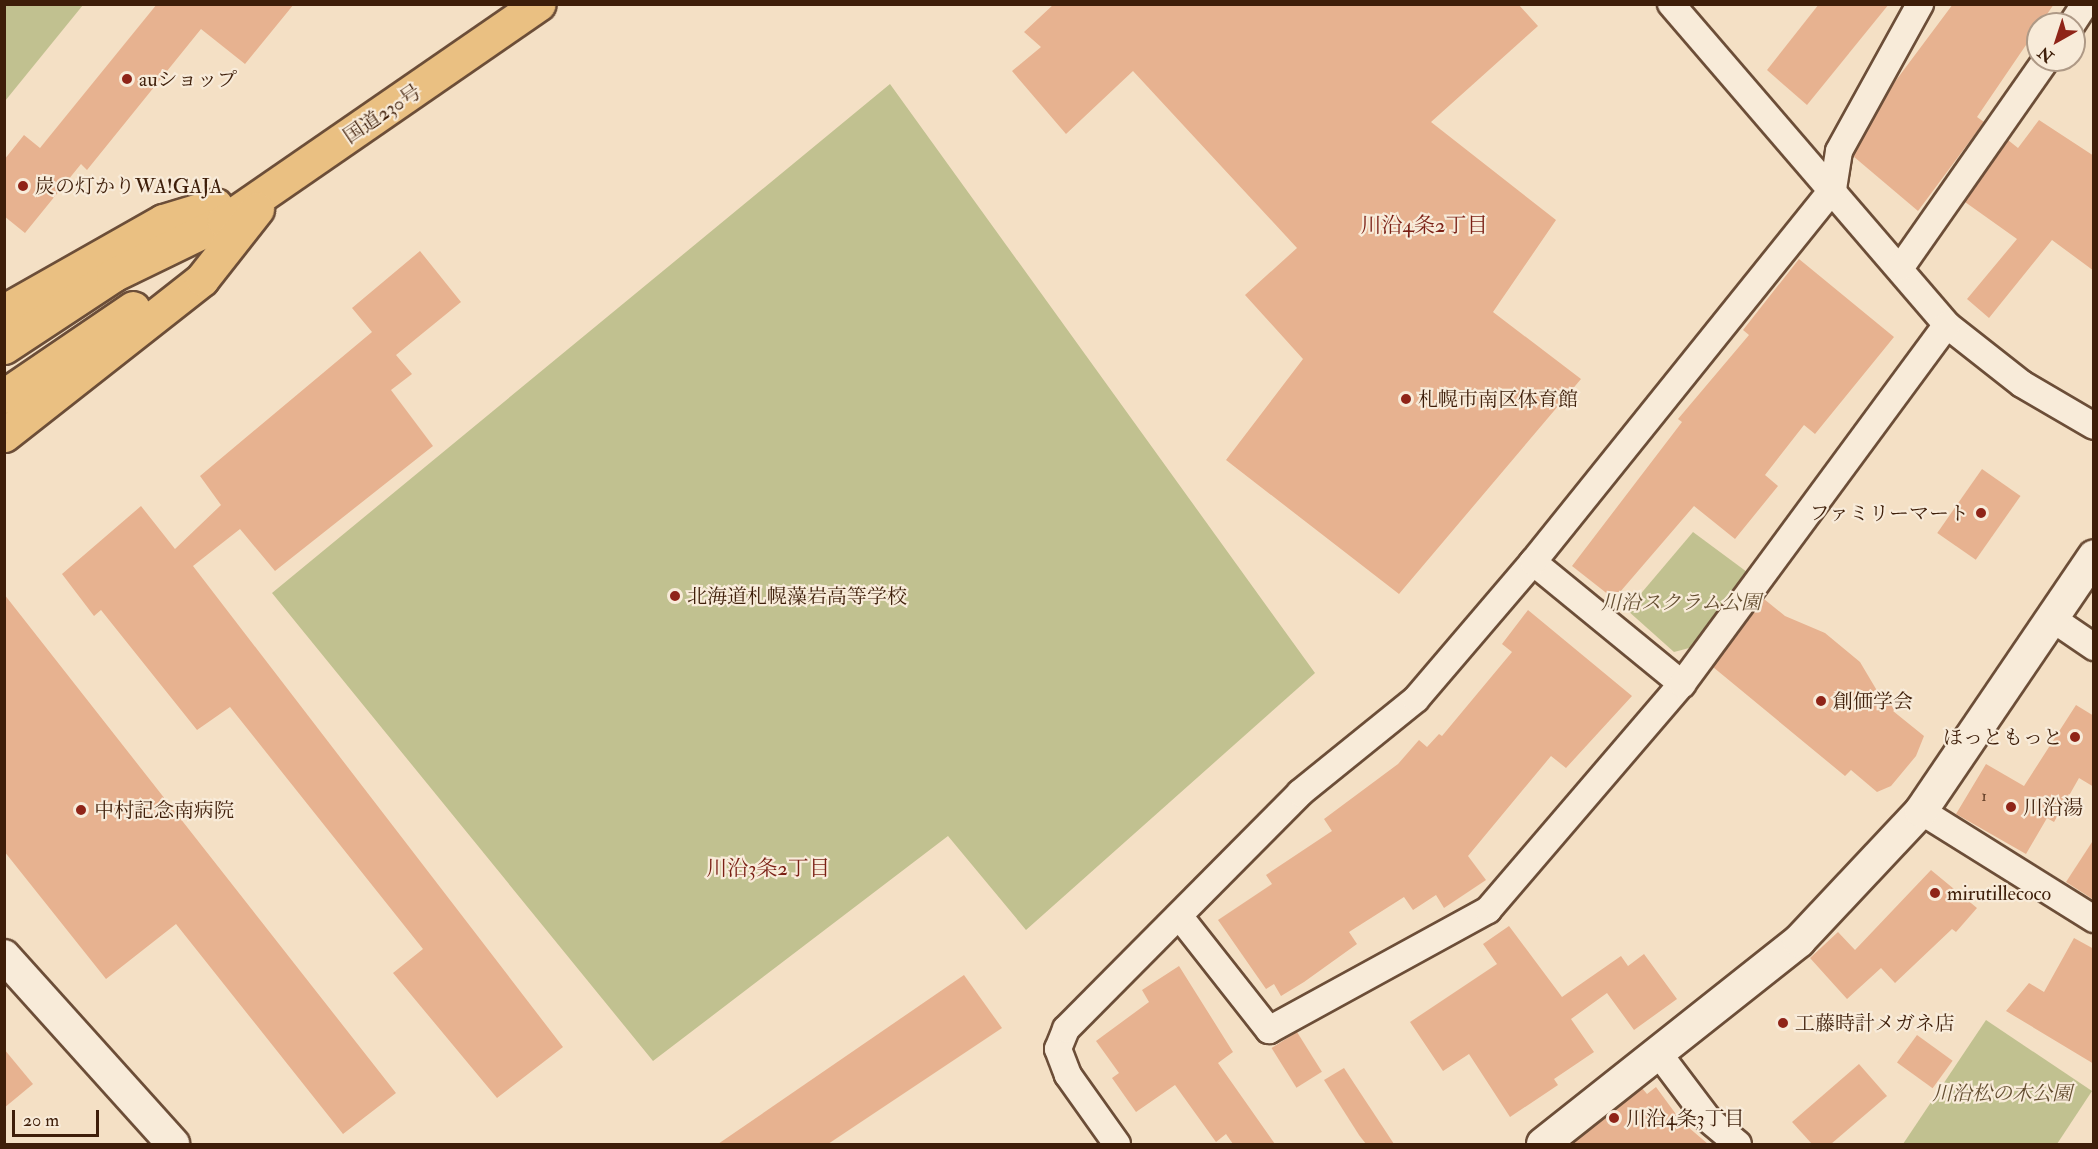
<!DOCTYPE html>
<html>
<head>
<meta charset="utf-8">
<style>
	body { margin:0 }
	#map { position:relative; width:2098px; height:1149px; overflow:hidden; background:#f4e0c5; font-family:"IM FELL Double Pica","Noto Serif JP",serif }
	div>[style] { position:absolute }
	.green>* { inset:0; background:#c1c190 }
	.building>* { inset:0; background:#e7b290; transform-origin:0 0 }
	.roads { filter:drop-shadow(2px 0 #6c4e38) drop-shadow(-2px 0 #6c4e38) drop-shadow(0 2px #6c4e38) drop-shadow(0 -2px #6c4e38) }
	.minor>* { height:26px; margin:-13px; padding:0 13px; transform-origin:13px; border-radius:13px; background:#f8ebd9 }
	.tertiary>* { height:32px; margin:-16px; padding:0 16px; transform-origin:16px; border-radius:16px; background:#f8ebd9 }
	.trunk>* { height:33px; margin:-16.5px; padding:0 16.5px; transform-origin:16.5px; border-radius:16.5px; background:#eac082 }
	.dots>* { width:16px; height:16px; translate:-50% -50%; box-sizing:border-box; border:3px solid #f8ebd9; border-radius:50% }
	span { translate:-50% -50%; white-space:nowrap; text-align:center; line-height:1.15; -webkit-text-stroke:4.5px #f8ebd9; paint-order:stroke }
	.number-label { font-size:16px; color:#68432b }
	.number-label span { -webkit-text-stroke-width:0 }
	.poi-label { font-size:20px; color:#3e1e09 }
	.left { translate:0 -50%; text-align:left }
	.right { translate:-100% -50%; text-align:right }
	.street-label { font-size:20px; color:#3e1e09 }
	.park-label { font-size:20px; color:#654f32; font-style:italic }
	.neighbourhood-label { font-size:21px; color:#7a1f14 }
	.frame { position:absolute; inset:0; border:6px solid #3e1e09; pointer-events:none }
	.north { position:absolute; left:2026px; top:12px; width:60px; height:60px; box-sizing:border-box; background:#f8ebd9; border:2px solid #ae9986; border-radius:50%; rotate:219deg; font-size:16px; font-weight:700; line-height:24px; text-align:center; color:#3e1e09 }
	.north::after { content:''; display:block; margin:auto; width:21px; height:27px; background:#8f2418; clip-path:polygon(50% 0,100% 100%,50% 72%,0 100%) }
	.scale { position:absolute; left:12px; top:1110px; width:87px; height:27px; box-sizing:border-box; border:3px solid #3e1e09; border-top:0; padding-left:8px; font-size:18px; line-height:21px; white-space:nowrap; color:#3e1e09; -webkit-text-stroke:4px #f8ebd9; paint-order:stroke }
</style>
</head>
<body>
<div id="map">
	<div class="green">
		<div style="clip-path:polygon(5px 4px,83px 5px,5px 101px,4px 5px)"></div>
		<div style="clip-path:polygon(890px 84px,1315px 673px,1026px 930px,948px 836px,653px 1061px,272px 593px)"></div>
		<div style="clip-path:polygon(1693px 532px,1747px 572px,1693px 647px,1674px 652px,1627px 610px)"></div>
		<div style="clip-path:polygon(1986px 1020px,2092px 1091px,2057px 1144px,1903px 1144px)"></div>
	</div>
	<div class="building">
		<div style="clip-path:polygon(157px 4px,294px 4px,245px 64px,201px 29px,87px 170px,81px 164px,25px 233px,4px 216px,4px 160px,24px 135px,40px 148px)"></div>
		<div style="clip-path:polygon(1054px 4px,1518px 4px,1538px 26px,1431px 122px,1556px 220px,1493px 312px,1581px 379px,1399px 594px,1226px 460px,1303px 359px,1245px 295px,1297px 248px,1133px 71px,1066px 134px,1012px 71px,1041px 47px,1024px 32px)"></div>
		<div style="clip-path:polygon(1819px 4px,1889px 4px,1807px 105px,1767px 70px)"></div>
		<div style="clip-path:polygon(1953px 4px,2054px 4px,1977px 117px,1984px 122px,1918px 211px,1853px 156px,1894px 83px)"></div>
		<div style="clip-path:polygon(2039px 120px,2094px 156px,2094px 271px,2052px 240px,1989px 318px,1967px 299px,2017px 239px,1965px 202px,2008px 140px,2018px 148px)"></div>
		<div style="clip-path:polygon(420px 251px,461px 302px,396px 355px,412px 374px,391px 390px,433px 446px,275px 571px,240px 529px,193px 566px,563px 1047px,497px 1098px,393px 973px,423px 949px,230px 707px,197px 730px,101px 610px,94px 616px,62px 574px,141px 506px,175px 549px,221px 505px,200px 476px,372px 332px,352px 308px)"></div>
		<div style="clip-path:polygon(1799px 259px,1894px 337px,1815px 434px,1804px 425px,1765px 475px,1778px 486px,1735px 539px,1694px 506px,1614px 599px,1572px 566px,1682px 422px,1678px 419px,1749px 335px,1743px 330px)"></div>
		<div style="left:1982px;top:469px;width:47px;height:78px;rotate:35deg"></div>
		<div style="clip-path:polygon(4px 594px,396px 1093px,343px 1134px,176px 924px,106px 979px,4px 851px)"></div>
		<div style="clip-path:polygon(1764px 599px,1785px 616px,1825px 633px,1860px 662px,1879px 694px,1896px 708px,1893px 711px,1924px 736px,1916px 756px,1891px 786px,1877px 792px,1851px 770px,1845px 776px,1713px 667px)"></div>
		<div style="clip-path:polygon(1528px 610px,1632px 696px,1566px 768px,1551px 756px,1468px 856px,1486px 880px,1444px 908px,1436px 895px,1413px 910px,1404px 897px,1349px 932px,1357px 944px,1304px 982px,1281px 996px,1274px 984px,1266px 989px,1218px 920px,1272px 884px,1266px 875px,1332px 831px,1324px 819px,1398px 764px,1419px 740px,1427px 747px,1439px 734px,1442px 736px,1512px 652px,1502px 644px)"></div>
		<div style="clip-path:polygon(2076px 705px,2094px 716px,2094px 787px,2079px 778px,2054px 822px,2047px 818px,2026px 854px,1956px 814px,1986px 764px,2024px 786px)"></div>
		<div style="clip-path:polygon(2094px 839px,2094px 900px,2066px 882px)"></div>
		<div style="clip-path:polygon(1931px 870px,1977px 908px,1956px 932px,1952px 929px,1895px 983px,1881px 968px,1847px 999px,1810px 958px,1838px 932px,1855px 950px)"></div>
		<div style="clip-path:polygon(1509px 926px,1562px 997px,1621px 956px,1628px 966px,1644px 954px,1677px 999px,1634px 1030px,1607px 993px,1571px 1019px,1594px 1052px,1554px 1079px,1558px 1085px,1510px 1117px,1469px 1054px,1443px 1071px,1410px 1022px,1497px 964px,1483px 944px)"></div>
		<div style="clip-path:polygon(2074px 938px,2094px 949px,2094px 1064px,2006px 1011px,2029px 983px,2044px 992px)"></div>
		<div style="clip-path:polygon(1179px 966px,1233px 1052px,1218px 1063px,1275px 1144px,1233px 1144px,1226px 1134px,1216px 1142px,1175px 1085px,1136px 1112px,1112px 1078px,1119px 1073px,1096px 1041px,1149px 1002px,1142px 990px)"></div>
		<div style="clip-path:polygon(964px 975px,1002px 1028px,828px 1144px,718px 1144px)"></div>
		<div style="left:1297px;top:1032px;width:47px;height:30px;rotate:58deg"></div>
		<div style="left:1917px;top:1035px;width:44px;height:34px;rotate:36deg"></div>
		<div style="clip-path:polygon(4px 1049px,33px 1084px,4px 1108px)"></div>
		<div style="clip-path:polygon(1859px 1064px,1887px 1096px,1831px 1144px,1812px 1144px,1792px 1122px)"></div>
		<div style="clip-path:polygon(1344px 1068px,1394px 1144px,1366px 1144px,1359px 1135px,1324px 1080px)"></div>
		<div style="clip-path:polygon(1656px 1087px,1681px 1121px,1708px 1144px,1571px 1144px,1642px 1088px,1647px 1094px)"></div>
	</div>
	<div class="roads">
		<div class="minor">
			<div style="left:1671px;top:4px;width:423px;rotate:49.3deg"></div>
			<div style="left:1947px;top:325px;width:95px;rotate:38.2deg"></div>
			<div style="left:2022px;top:384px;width:83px;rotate:30.3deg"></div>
			<div style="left:2072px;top:24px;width:24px;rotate:-57deg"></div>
			<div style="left:1901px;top:267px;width:253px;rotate:-55deg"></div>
			<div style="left:1533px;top:562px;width:193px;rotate:39.3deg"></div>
			<div style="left:2053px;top:619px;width:50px;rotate:34.3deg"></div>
			<div style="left:1921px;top:811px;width:204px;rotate:32deg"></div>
			<div style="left:1180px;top:917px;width:144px;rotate:51.8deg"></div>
			<div style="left:1269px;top:1030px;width:250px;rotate:-28.7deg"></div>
			<div style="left:1488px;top:910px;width:298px;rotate:-49.4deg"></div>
			<div style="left:1682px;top:684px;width:446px;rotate:-53.6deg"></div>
			<div style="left:1659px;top:1054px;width:81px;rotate:53deg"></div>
			<div style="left:1708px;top:1119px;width:39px;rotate:40deg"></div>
			<div style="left:1117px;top:1144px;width:85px;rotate:-125.4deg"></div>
			<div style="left:1068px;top:1075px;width:28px;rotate:-111deg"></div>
			<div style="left:1058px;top:1049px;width:22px;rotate:-68deg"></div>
			<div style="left:1066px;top:1029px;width:332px;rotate:-45.2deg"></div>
			<div style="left:1300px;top:793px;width:149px;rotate:-39deg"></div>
			<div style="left:1416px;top:699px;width:180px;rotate:-49.5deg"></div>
			<div style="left:1533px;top:562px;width:479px;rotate:-51.2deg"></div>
			<div style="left:1833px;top:189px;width:38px;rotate:-81deg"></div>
			<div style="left:1839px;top:151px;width:168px;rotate:-61.1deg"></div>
		</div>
		<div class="tertiary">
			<div style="left:4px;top:956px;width:253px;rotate:48deg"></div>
			<div style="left:1543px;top:1144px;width:327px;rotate:-38.4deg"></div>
			<div style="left:1799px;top:941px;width:178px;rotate:-46.8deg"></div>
			<div style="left:1921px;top:811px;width:308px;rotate:-55.8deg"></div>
		</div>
		<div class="trunk">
			<div style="left:4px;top:311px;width:183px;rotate:-29.5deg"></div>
			<div style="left:163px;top:221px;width:55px;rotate:-16.8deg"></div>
			<div style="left:4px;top:347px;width:131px;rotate:-33.4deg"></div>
			<div style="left:113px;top:275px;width:123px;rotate:-25.9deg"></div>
			<div style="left:224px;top:221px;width:382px;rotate:-34.6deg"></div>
			<div style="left:4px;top:396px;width:156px;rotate:-34.3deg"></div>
			<div style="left:4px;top:435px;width:252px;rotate:-38.2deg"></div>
			<div style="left:202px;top:279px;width:89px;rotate:-51.8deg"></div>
		</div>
	</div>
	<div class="dots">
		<div style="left:127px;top:79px;background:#8f2418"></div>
		<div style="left:23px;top:186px;background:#8f2418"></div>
		<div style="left:1406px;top:399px;background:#8f2418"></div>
		<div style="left:1981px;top:513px;background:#8f2418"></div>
		<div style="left:675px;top:596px;background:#8f2418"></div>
		<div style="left:1821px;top:701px;background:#8f2418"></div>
		<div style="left:2075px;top:737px;background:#8f2418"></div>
		<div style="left:2011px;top:807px;background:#8f2418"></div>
		<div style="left:81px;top:810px;background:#8f2418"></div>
		<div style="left:1935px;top:893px;background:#8f2418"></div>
		<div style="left:1783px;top:1023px;background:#8f2418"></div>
		<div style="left:1614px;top:1118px;background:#8f2418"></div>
	</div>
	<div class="number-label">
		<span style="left:1984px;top:796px">1</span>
	</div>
	<div class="poi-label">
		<span class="left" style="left:139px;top:79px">auショップ</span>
		<span class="left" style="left:35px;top:186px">炭の灯かりWA!GAJA</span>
		<span class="left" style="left:1418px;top:399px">札幌市南区体育館</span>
		<span class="right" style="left:1969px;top:513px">ファミリーマート</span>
		<span class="left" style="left:687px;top:596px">北海道札幌藻岩高等学校</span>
		<span class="left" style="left:1833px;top:701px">創価学会</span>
		<span class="right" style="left:2063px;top:737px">ほっともっと</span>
		<span class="left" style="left:2023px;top:807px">川沿湯</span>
		<span class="left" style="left:94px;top:810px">中村記念南病院</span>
		<span class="left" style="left:1947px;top:893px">mirutillecoco</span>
		<span class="left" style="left:1795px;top:1023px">工藤時計メガネ店</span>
		<span class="left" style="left:1626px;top:1118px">川沿4条3丁目</span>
	</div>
	<div class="street-label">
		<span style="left:382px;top:114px;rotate:-34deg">国道230号</span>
	</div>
	<div class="park-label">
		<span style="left:1681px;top:602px">川沿スクラム公園</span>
		<span style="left:2002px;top:1093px">川沿松の木公園</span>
	</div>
	<div class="neighbourhood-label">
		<span style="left:1424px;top:226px">川沿4条2丁目</span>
		<span style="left:768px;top:869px">川沿3条2丁目</span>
	</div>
	<div class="frame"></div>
	<div class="north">N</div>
	<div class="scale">20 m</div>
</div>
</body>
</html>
